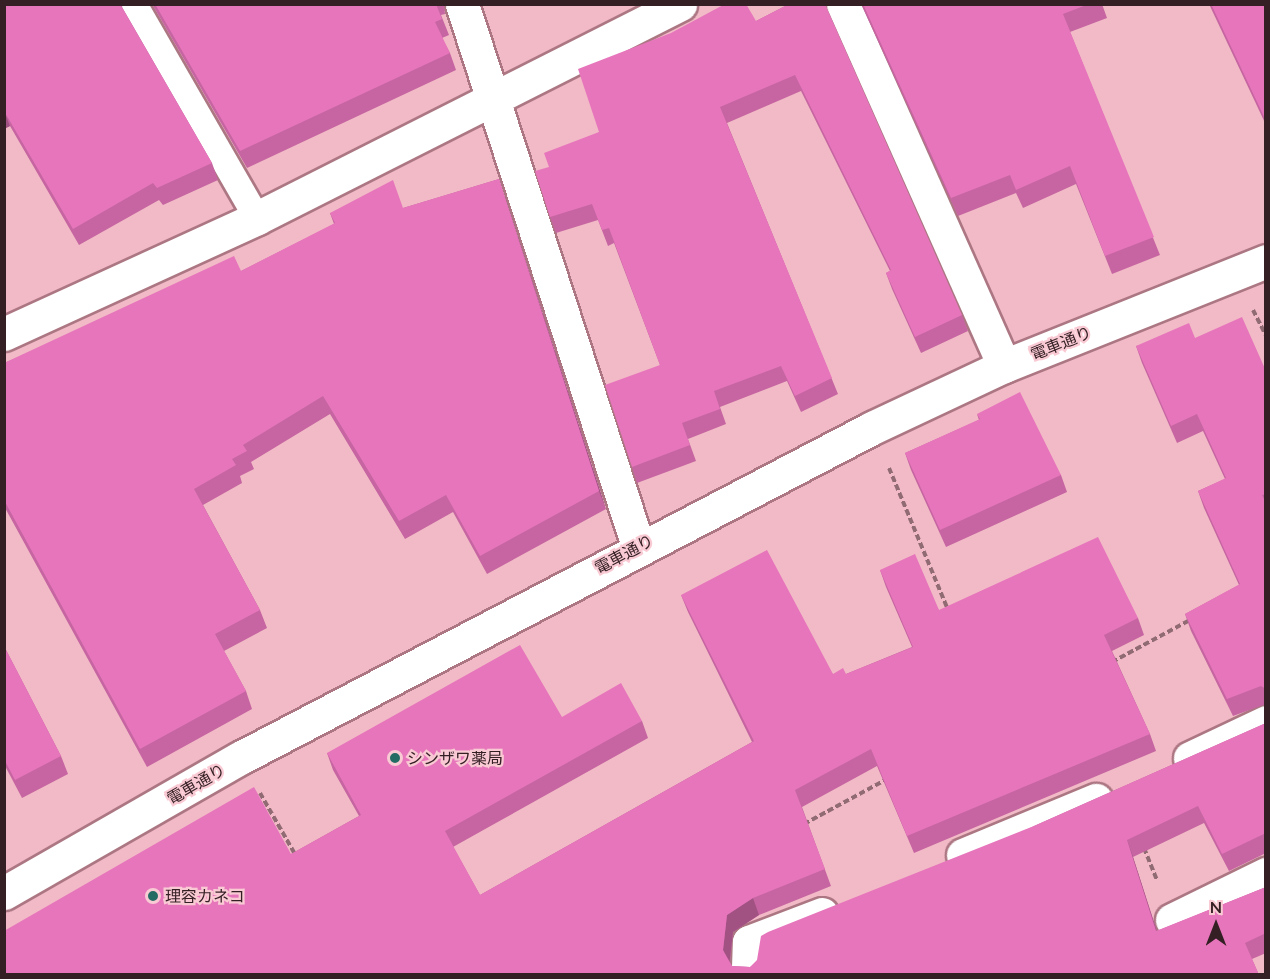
<!DOCTYPE html>
<html>
<head>
<meta charset="utf-8">
<style>
	body { margin:0 }
	#map { position:relative; width:1270px; height:979px; overflow:hidden; background:#f2bac6; font-family:Lato,"Noto Sans JP",sans-serif }
	div>[style] { position:absolute }
	.path>* { height:4px; margin-top:-2px; transform-origin:0; background:repeating-linear-gradient(90deg,#916b74 0 6px,transparent 0 9px) }
	.roads { filter:drop-shadow(2px 0 #ac7783) drop-shadow(-2px 0 #ac7783) drop-shadow(0 2px #ac7783) drop-shadow(0 -2px #ac7783) }
	.service>* { height:26px; margin:-13px; padding:0 13px; transform-origin:13px; border-radius:13px; background:#fff }
	.minor>* { height:33px; margin:-16.5px; padding:0 16.5px; transform-origin:16.5px; border-radius:16.5px; background:#fff }
	.tertiary>* { height:33px; margin:-16.5px; padding:0 16.5px; transform-origin:16.5px; border-radius:16.5px; background:#fff }
	.secondary>* { height:33px; margin:-16.5px; padding:0 16.5px; transform-origin:16.5px; border-radius:16.5px; background:#fff }
	.wall>* { inset:0; background:#c665a1 }
	.shaded-wall>* { inset:0; background:#a15283 }
	.building>* { inset:0; background:#e675bb }
	.dots>* { width:16px; height:16px; translate:-50% -50%; box-sizing:border-box; border:3px solid #f9cad4; border-radius:50% }
	span { translate:-50% -50%; white-space:nowrap; text-align:center; line-height:1.15; -webkit-text-stroke:4.5px #f9cad4; paint-order:stroke }
	.street-label { font-size:16px; color:#341f24 }
	.poi-label { font-size:16px; color:#341f24 }
	.left { translate:0 -50%; text-align:left }
	.frame { position:absolute; inset:0; border:6px solid #341f24; pointer-events:none }
	.north { position:absolute; left:1186px; top:895px; width:60px; height:60px; -webkit-text-stroke:4px #f9cad4; paint-order:stroke; rotate:0deg; font-size:16px; font-weight:700; line-height:24px; text-align:center; color:#341f24 }
	.north::after { content:''; display:block; margin:auto; width:21px; height:27px; background:#341f24; clip-path:polygon(50% 0,100% 100%,50% 72%,0 100%) }
</style>
</head>
<body>
<div id="map">
	<div class="path">
		<div style="left:1253px;top:310px;width:29px;rotate:63deg"></div>
		<div style="left:889px;top:468px;width:154px;rotate:67.4deg"></div>
		<div style="left:1112px;top:662px;width:89px;rotate:-28.3deg"></div>
		<div style="left:260px;top:793px;width:70px;rotate:60.2deg"></div>
		<div style="left:804px;top:824px;width:94px;rotate:-28.5deg"></div>
		<div style="left:1144px;top:848px;width:35px;rotate:68deg"></div>
	</div>
	<div class="roads">
		<div class="service">
			<div style="left:134px;top:4px;width:247px;rotate:60.1deg"></div>
		</div>
		<div class="minor">
			<div style="left:462px;top:4px;width:570px;rotate:72.01deg"></div>
			<div style="left:843px;top:4px;width:396px;rotate:66deg"></div>
			<div style="left:1190px;top:758px;width:84px;rotate:-25.3deg"></div>
			<div style="left:963px;top:855px;width:144px;rotate:-22.5deg"></div>
			<div style="left:1172px;top:920px;width:105px;rotate:-26.1deg"></div>
			<div style="left:748px;top:967px;width:25px;rotate:-88deg"></div>
			<div style="left:749px;top:942px;width:78px;rotate:-21deg"></div>
		</div>
		<div class="tertiary">
			<div style="left:4px;top:334px;width:278px;rotate:-24.6deg"></div>
			<div style="left:257px;top:218px;width:474px;rotate:-26.8deg"></div>
		</div>
		<div class="secondary">
			<div style="left:4px;top:893px;width:272px;rotate:-29.8deg"></div>
			<div style="left:240px;top:758px;width:713px;rotate:-27.57deg"></div>
			<div style="left:872px;top:428px;width:146px;rotate:-25.2deg"></div>
			<div style="left:1004px;top:366px;width:282px;rotate:-21.8deg"></div>
		</div>
	</div>
	<div class="wall">
		<div style="clip-path:polygon(4px 4px,123px 4px,122px 7px,212px 163px,218px 180px,163px 205px,159px 200px,79px 245px,10px 126px,4px 129px)"></div>
		<div style="clip-path:polygon(152px 4px,444px 4px,445px 14px,441px 15px,449px 35px,442px 38px,450px 53px,456px 70px,247px 168px)"></div>
		<div style="clip-path:polygon(789px 4px,962px 315px,968px 331px,921px 353px,892px 289px,886px 273px,890px 271px,801px 91px,727px 123px,838px 394px,801px 412px,787px 381px,720px 407px,726px 424px,688px 439px,696px 461px,637px 483px,632px 467px,660px 365px,614px 243px,608px 246px,598px 220px,556px 233px,550px 217px,599px 132px,756px 21px)"></div>
		<div style="clip-path:polygon(861px 4px,1102px 4px,1107px 18px,1070px 32px,1160px 255px,1112px 274px,1076px 184px,1023px 208px,1016px 193px,958px 216px)"></div>
		<div style="clip-path:polygon(1209px 4px,1266px 4px,1266px 125px)"></div>
		<div style="clip-path:polygon(499px 179px,606px 509px,487px 574px,453px 512px,405px 539px,330px 414px,251px 462px,254px 469px,240px 476px,242px 483px,203px 505px,260px 610px,267px 628px,224px 651px,246px 691px,252px 709px,147px 767px,4px 506px,4px 363px,241px 271px,334px 224px,330px 213px,403px 208px)"></div>
		<div style="clip-path:polygon(1195px 338px,1266px 371px,1266px 704px,1233px 716px,1191px 631px,1185px 614px,1239px 585px,1204px 508px,1198px 491px,1225px 479px,1203px 431px,1177px 443px,1142px 363px,1136px 346px)"></div>
		<div style="clip-path:polygon(977px 414px,1061px 475px,1067px 492px,946px 547px,911px 470px,905px 453px,979px 420px)"></div>
		<div style="clip-path:polygon(880px 570px,939px 610px,1138px 618px,1144px 635px,1112px 651px,1150px 734px,1156px 751px,914px 853px,877px 766px,802px 807px,831px 886px,759px 915px,733px 932px,730px 962px,732px 966px,750px 967px,1034px 826px,1266px 723px,1266px 853px,1229px 871px,1204px 823px,1133px 857px,1157px 931px,1266px 887px,1266px 953px,1252px 959px,1259px 975px,4px 975px,291px 854px,359px 816px,333px 770px,327px 753px,562px 717px,642px 721px,648px 738px,453px 847px,480px 895px,752px 742px,688px 612px,681px 595px,833px 674px,846px 674px,912px 647px,886px 587px)"></div>
		<div style="clip-path:polygon(4px 646px,61px 756px,68px 774px,22px 798px,4px 764px)"></div>
	</div>
	<div class="shaded-wall">
		<div style="clip-path:polygon(4px 111px,10px 126px,4px 129px)"></div>
		<div style="clip-path:polygon(499px 179px,505px 197px,606px 509px,599px 491px)"></div>
		<div style="clip-path:polygon(1127px 840px,1133px 857px,1162px 948px,1156px 931px)"></div>
		<div style="clip-path:polygon(753px 898px,759px 915px,733px 932px,729px 967px,723px 950px,727px 915px)"></div>
	</div>
	<div class="building">
		<div style="clip-path:polygon(4px 4px,120px 4px,212px 163px,157px 188px,153px 183px,73px 229px,4px 111px)"></div>
		<div style="clip-path:polygon(155px 4px,436px 4px,442px 19px,435px 22px,450px 53px,240px 151px)"></div>
		<div style="clip-path:polygon(725px 4px,746px 4px,756px 21px,789px 4px,825px 4px,962px 315px,915px 337px,886px 273px,891px 270px,795px 75px,720px 107px,832px 378px,795px 396px,781px 366px,714px 391px,720px 409px,682px 423px,690px 445px,632px 467px,605px 385px,660px 365px,609px 228px,602px 230px,592px 204px,550px 217px,535px 171px,549px 167px,544px 153px,599px 132px,578px 69px,671px 33px)"></div>
		<div style="clip-path:polygon(863px 4px,1089px 4px,1063px 14px,1154px 237px,1105px 256px,1070px 166px,1016px 190px,1010px 175px,951px 198px)"></div>
		<div style="clip-path:polygon(1211px 4px,1266px 4px,1266px 121px)"></div>
		<div style="clip-path:polygon(499px 179px,599px 491px,480px 556px,446px 495px,399px 521px,323px 396px,243px 445px,247px 451px,232px 459px,236px 465px,194px 489px,260px 610px,215px 634px,246px 691px,140px 749px,4px 500px,4px 363px,234px 256px,241px 271px,335px 223px,330px 213px,393px 180px,403px 208px)"></div>
		<div style="clip-path:polygon(1242px 317px,1266px 371px,1266px 494px,1262px 495px,1266px 503px,1266px 689px,1261px 686px,1227px 699px,1185px 614px,1240px 584px,1198px 491px,1226px 478px,1197px 414px,1171px 426px,1136px 346px,1189px 323px,1195px 338px)"></div>
		<div style="clip-path:polygon(1020px 392px,1061px 475px,940px 530px,905px 453px,980px 419px,977px 414px)"></div>
		<div style="clip-path:polygon(1098px 537px,1138px 618px,1104px 635px,1150px 734px,907px 836px,871px 749px,795px 790px,825px 869px,753px 898px,727px 915px,723px 950px,732px 966px,750px 967px,757px 960px,761px 936px,768px 932px,1034px 826px,1266px 723px,1266px 833px,1222px 854px,1198px 806px,1127px 840px,1156px 931px,1266px 887px,1266px 933px,1245px 943px,1259px 975px,666px 975px,665px 973px,662px 975px,4px 975px,4px 931px,254px 787px,291px 854px,361px 815px,327px 753px,520px 645px,562px 717px,621px 683px,642px 721px,445px 831px,480px 895px,754px 741px,681px 595px,767px 550px,833px 674px,843px 668px,846px 674px,913px 647px,880px 570px,915px 554px,939px 610px)"></div>
		<div style="clip-path:polygon(4px 646px,61px 756px,15px 780px,4px 759px)"></div>
	</div>
	<div class="dots">
		<div style="left:395px;top:758px;background:#236c63"></div>
		<div style="left:153px;top:896px;background:#236c63"></div>
	</div>
	<div class="street-label">
		<span style="left:1061px;top:343px;rotate:-22deg">電車通り</span>
		<span style="left:624px;top:554px;rotate:-28deg">電車通り</span>
		<span style="left:196px;top:784px;rotate:-30deg">電車通り</span>
	</div>
	<div class="poi-label">
		<span class="left" style="left:407px;top:758px">シンザワ薬局</span>
		<span class="left" style="left:165px;top:896px">理容カネコ</span>
	</div>
	<div class="frame"></div>
	<div class="north">N</div>
</div>
</body>
</html>
